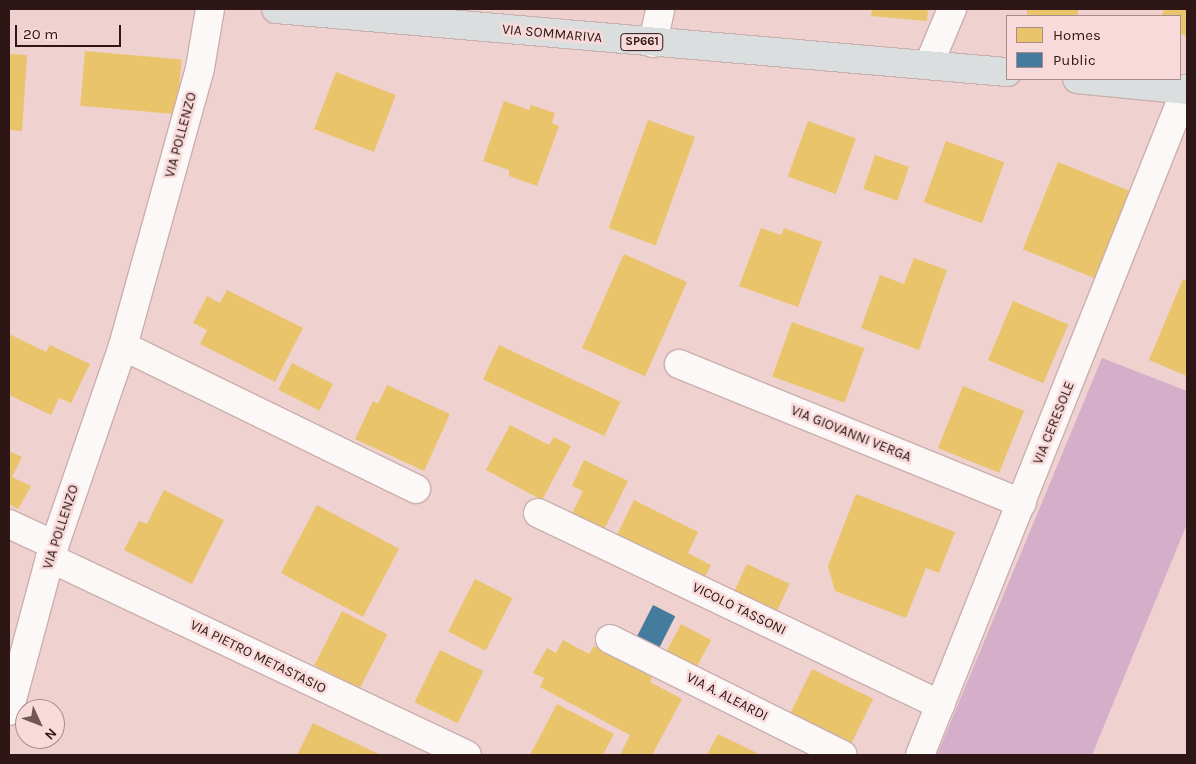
<!DOCTYPE html>
<html>
<head>
<meta charset="utf-8">
<style>
	body { margin:0 }
	#map { position:relative; width:1196px; height:764px; overflow:hidden; background:#efd1d0; font-family:Karla,sans-serif }
	div>[style] { position:absolute }
	.green>* { inset:0; background:#d5afca }
	.homes>* { inset:0; background:#e9c46a; transform-origin:0 0 }
	.public>* { inset:0; background:#457b9d; transform-origin:0 0 }
	.roads { filter:drop-shadow(1px 0 #c9afad) drop-shadow(-1px 0 #c9afad) drop-shadow(0 1px #c9afad) drop-shadow(0 -1px #c9afad) }
	.minor>* { height:28px; margin:-14px; padding:0 14px; transform-origin:14px; border-radius:14px; background:#fdf8f8 }
	.major>* { height:28px; margin:-14px; padding:0 14px; transform-origin:14px; border-radius:14px; background:#dbdede }
	span { translate:-50% -50%; white-space:nowrap; text-align:center; line-height:1.15; -webkit-text-stroke:5px #f7dad9; paint-order:stroke }
	.shield-label span { padding:1px 4px; background:#f7dad9; border:1px solid; border-radius:4px; -webkit-text-stroke-width:0 }
	.shield-label { font-size:12px; color:#2e1616; font-weight:700 }
	.street-label { font-size:14px; color:#2e1616 }
	.frame { position:absolute; inset:0; border:10px solid #2e1616; pointer-events:none }
	.legend { position:absolute; left:1006px; top:15px; width:175px; height:65px; box-sizing:border-box; background:#f7dad9; border:1px solid #a78c8b; margin:0; padding:6px 9px; list-style:none; font-size:15px; color:#2e1616 }
	.legend li { display:flex; align-items:center; gap:10px; height:25px }
	.legend b { width:25px; border:1px solid #a78c8b }
	.north { position:absolute; left:15px; top:699px; width:50px; height:50px; box-sizing:border-box; background:#f7dad9; border:1px solid #a78c8b; border-radius:50%; rotate:133deg; font-size:14px; font-weight:700; line-height:20px; text-align:center; color:#2e1616 }
	.north::after { content:''; display:block; margin:auto; width:18px; height:22px; background:#725757; clip-path:polygon(50% 0,100% 100%,50% 72%,0 100%) }
	.scale { position:absolute; left:15px; top:25px; width:106px; height:22px; box-sizing:border-box; border:2px solid #2e1616; border-top:0; padding-left:6px; font-size:15px; line-height:18px; white-space:nowrap; color:#2e1616; -webkit-text-stroke:4px #f7dad9; paint-order:stroke }
</style>
</head>
<body>
<div id="map">
	<div class="green">
		<div style="clip-path:polygon(1102px 358px,1187px 391px,1187px 524px,1092px 755px,937px 755px)"></div>
	</div>
	<div class="homes">
		<div style="clip-path:polygon(872px 9px,928px 9px,927px 21px,871px 16px)"></div>
		<div style="left:1027px;top:9px;width:51px;height:7px"></div>
		<div style="clip-path:polygon(1165px 9px,1187px 9px,1187px 37px,1180px 33px,1180px 16px,1161px 16px)"></div>
		<div style="left:85px;top:51px;width:97px;height:55px;rotate:5deg"></div>
		<div style="clip-path:polygon(9px 54px,27px 55px,22px 131px,9px 130px)"></div>
		<div style="left:336px;top:72px;width:64px;height:61px;rotate:21deg"></div>
		<div style="clip-path:polygon(504px 101px,529px 110px,531px 105px,555px 113px,552px 123px,559px 126px,537px 186px,509px 176px,509px 170px,483px 161px)"></div>
		<div style="left:648px;top:120px;width:50px;height:115px;rotate:20deg"></div>
		<div style="left:808px;top:121px;width:51px;height:59px;rotate:20deg"></div>
		<div style="left:946px;top:141px;width:62px;height:65px;rotate:20deg"></div>
		<div style="left:875px;top:155px;width:36px;height:36px;rotate:19deg"></div>
		<div style="left:1058px;top:162px;width:77px;height:94px;rotate:22deg"></div>
		<div style="clip-path:polygon(761px 228px,781px 235px,784px 228px,822px 242px,798px 307px,739px 286px)"></div>
		<div style="left:624px;top:254px;width:69px;height:103px;rotate:24deg"></div>
		<div style="clip-path:polygon(914px 258px,947px 270px,919px 350px,861px 328px,880px 275px,904px 284px)"></div>
		<div style="clip-path:polygon(1183px 279px,1187px 281px,1187px 376px,1149px 360px)"></div>
		<div style="clip-path:polygon(227px 290px,303px 328px,275px 382px,200px 344px,207px 330px,193px 323px,207px 296px,220px 303px)"></div>
		<div style="left:1013px;top:301px;width:60px;height:64px;rotate:23deg"></div>
		<div style="left:792px;top:322px;width:77px;height:58px;rotate:20deg"></div>
		<div style="clip-path:polygon(9px 334px,46px 352px,50px 345px,90px 364px,71px 403px,59px 398px,51px 415px,9px 395px)"></div>
		<div style="left:499px;top:345px;width:134px;height:38px;rotate:25deg"></div>
		<div style="left:292px;top:363px;width:46px;height:30px;rotate:27deg"></div>
		<div style="clip-path:polygon(387px 385px,450px 414px,424px 471px,355px 439px,373px 401px,378px 404px)"></div>
		<div style="left:963px;top:386px;width:66px;height:67px;rotate:22deg"></div>
		<div style="clip-path:polygon(510px 425px,549px 445px,554px 437px,571px 446px,542px 500px,486px 470px)"></div>
		<div style="clip-path:polygon(9px 451px,22px 457px,12px 477px,31px 486px,18px 509px,9px 504px)"></div>
		<div style="clip-path:polygon(584px 460px,628px 481px,601px 536px,569px 520px,583px 491px,572px 486px)"></div>
		<div style="clip-path:polygon(164px 490px,224px 520px,192px 584px,124px 550px,139px 521px,147px 524px)"></div>
		<div style="clip-path:polygon(856px 494px,955px 532px,939px 573px,926px 568px,906px 618px,835px 591px,828px 566px)"></div>
		<div style="clip-path:polygon(634px 500px,698px 532px,688px 553px,711px 565px,700px 586px,613px 543px)"></div>
		<div style="left:317px;top:505px;width:93px;height:77px;rotate:28deg"></div>
		<div style="left:747px;top:564px;width:47px;height:37px;rotate:25deg"></div>
		<div style="left:475px;top:579px;width:42px;height:59px;rotate:27deg"></div>
		<div style="left:342px;top:611px;width:51px;height:61px;rotate:27deg"></div>
		<div style="left:681px;top:624px;width:34px;height:35px;rotate:28deg"></div>
		<div style="clip-path:polygon(563px 640px,589px 654px,594px 646px,652px 677px,650px 682px,682px 699px,652px 755px,620px 755px,630px 735px,540px 687px,544px 678px,533px 673px,547px 648px,556px 653px)"></div>
		<div style="left:440px;top:650px;width:48px;height:58px;rotate:26deg"></div>
		<div style="left:812px;top:669px;width:68px;height:51px;rotate:26deg"></div>
		<div style="clip-path:polygon(557px 704px,614px 734px,603px 755px,530px 755px)"></div>
		<div style="clip-path:polygon(313px 723px,381px 755px,297px 755px)"></div>
		<div style="clip-path:polygon(718px 734px,761px 755px,707px 755px)"></div>
	</div>
	<div class="public">
		<div style="left:653px;top:605px;width:25px;height:40px;rotate:27deg"></div>
	</div>
	<div class="roads">
		<div class="minor">
			<div style="left:653px;top:43px;width:35px;rotate:-78deg"></div>
			<div style="left:929px;top:64px;width:60px;rotate:-67.3deg"></div>
			<div style="left:123px;top:346px;width:326px;rotate:26deg"></div>
			<div style="left:679px;top:364px;width:370px;rotate:22.1deg"></div>
			<div style="left:538px;top:513px;width:446px;rotate:25.5deg"></div>
			<div style="left:9px;top:524px;width:50px;rotate:25deg"></div>
			<div style="left:50px;top:558px;width:461px;rotate:25.3deg"></div>
			<div style="left:610px;top:639px;width:260px;rotate:26.5deg"></div>
			<div style="left:9px;top:711px;width:158px;rotate:-75deg"></div>
			<div style="left:50px;top:558px;width:224px;rotate:-71deg"></div>
			<div style="left:123px;top:346px;width:288px;rotate:-74.5deg"></div>
			<div style="left:200px;top:68px;width:60px;rotate:-80.4deg"></div>
			<div style="left:920px;top:755px;width:717px;rotate:-68.23deg"></div>
		</div>
		<div class="major">
			<div style="left:276px;top:9px;width:734px;rotate:4.93deg"></div>
			<div style="left:1077px;top:79px;width:111px;rotate:5.7deg"></div>
		</div>
	</div>
	<div class="shield-label">
		<span style="left:642px;top:42px">SP661</span>
	</div>
	<div class="street-label">
		<span style="left:552px;top:34px;rotate:5deg">VIA SOMMARIVA</span>
		<span style="left:181px;top:135px;rotate:-75deg">VIA POLLENZO</span>
		<span style="left:1054px;top:423px;rotate:-68deg">VIA CERESOLE</span>
		<span style="left:851px;top:434px;rotate:22deg">VIA GIOVANNI VERGA</span>
		<span style="left:61px;top:527px;rotate:-72deg">VIA POLLENZO</span>
		<span style="left:739px;top:609px;rotate:26deg">VICOLO TASSONI</span>
		<span style="left:258px;top:657px;rotate:26deg">VIA PIETRO METASTASIO</span>
		<span style="left:727px;top:697px;rotate:27deg">VIA A. ALEARDI</span>
	</div>
	<div class="frame"></div>
	<ul class="legend">
	<li><b style="height:14px;background:#e9c46a"></b>Homes</li>
	<li><b style="height:14px;background:#457b9d"></b>Public</li>
	</ul>
	<div class="north">N</div>
	<div class="scale">20 m</div>
</div>
</body>
</html>
